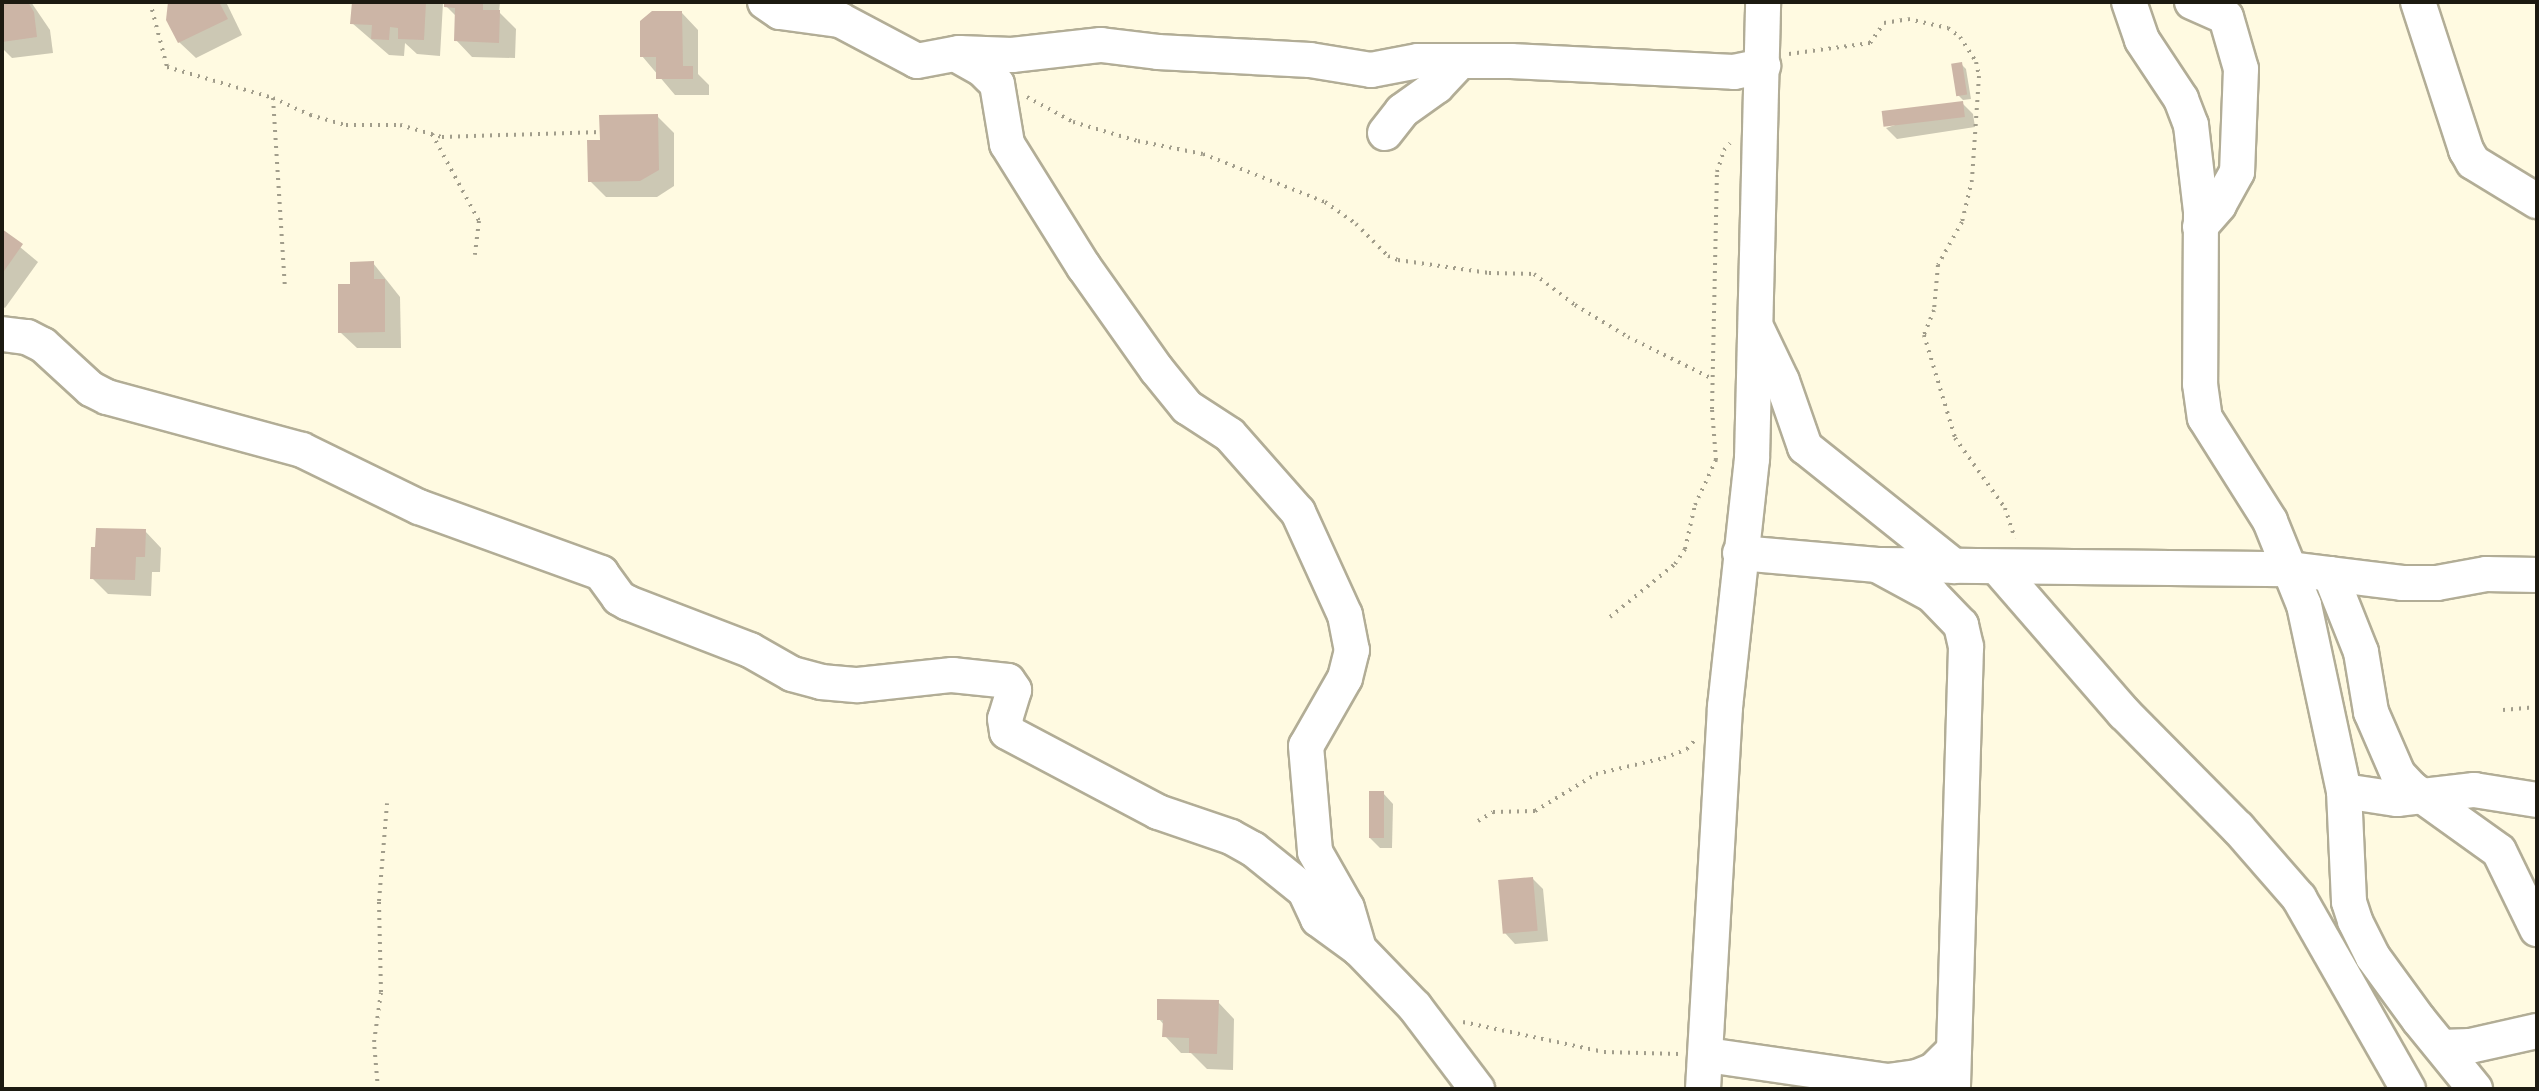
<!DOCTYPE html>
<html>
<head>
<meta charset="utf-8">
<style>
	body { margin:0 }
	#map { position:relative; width:2539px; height:1091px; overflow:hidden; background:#fffae1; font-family:"Titillium Web",sans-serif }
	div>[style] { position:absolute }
	.shadow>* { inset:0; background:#0003 }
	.building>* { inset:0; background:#ccb5a6; transform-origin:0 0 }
	.path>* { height:4px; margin-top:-2px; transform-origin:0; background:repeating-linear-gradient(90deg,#a19d8b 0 2px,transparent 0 8px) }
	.roads { filter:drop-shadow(2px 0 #b2ad96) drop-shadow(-2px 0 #b2ad96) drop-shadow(0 2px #b2ad96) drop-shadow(0 -2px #b2ad96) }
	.minor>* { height:34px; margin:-17px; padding:0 17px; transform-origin:17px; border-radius:17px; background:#fff }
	span { translate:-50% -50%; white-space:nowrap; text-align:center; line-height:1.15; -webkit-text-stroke:7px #fff; paint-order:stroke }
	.frame { position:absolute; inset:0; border:4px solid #1c1a11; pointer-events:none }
</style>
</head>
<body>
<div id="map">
	<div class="shadow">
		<div style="clip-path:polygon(2px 2px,31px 2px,50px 30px,53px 53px,12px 58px,2px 48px)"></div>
		<div style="clip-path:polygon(170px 2px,226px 2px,242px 35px,196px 58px,179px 42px)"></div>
		<div style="clip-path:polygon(354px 2px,500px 2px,499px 12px,516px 29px,515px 58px,472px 57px,456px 40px,457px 17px,443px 3px,440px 56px,417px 54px,405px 43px,404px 56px,389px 55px,352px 23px)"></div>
		<div style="clip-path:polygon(682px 13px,698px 30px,698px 74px,709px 85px,709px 95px,675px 95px,642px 56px)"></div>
		<div style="clip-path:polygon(1961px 64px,1966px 69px,1971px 99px,1963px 100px,1958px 95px)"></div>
		<div style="clip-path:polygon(1962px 103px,1973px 114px,1975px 127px,1897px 139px,1886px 128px)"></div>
		<div style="clip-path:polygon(657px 116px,674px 133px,674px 186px,657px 197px,606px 197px,590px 181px,602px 142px)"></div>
		<div style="clip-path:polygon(2px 232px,38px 262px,5px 308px,2px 306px)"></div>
		<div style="clip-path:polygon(373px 263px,400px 297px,401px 348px,357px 348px,340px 332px,352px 286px)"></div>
		<div style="clip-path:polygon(145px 531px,161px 548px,160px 572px,152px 572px,151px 596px,108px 594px,92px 578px)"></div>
		<div style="clip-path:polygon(1383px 793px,1393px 804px,1392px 848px,1380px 848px,1369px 837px)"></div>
		<div style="clip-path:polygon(1533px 879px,1543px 889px,1548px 941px,1515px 944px,1505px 933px)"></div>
		<div style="clip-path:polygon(1218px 1002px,1234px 1019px,1233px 1070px,1207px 1069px,1191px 1053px,1181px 1053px,1165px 1036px,1165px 1026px,1159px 1019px)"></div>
	</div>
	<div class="building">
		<div style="clip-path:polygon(2px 2px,28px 2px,34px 12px,37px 37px,2px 42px)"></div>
		<div style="clip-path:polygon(168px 2px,219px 2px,228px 19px,178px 43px,166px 20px)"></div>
		<div style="clip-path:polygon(352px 2px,426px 2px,424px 40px,398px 39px,398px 28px,390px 27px,389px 40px,371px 39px,372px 25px,350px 24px)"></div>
		<div style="clip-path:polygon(444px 2px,483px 2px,483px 10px,500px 10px,499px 43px,454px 41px,455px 8px,444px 7px)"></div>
		<div style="clip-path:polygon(652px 11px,682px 11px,683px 66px,693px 66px,693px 79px,656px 79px,656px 57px,640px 57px,640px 21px)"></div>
		<div style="left:1962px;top:62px;width:33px;height:11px;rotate:81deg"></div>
		<div style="left:1963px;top:101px;width:16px;height:82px;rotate:83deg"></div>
		<div style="clip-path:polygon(658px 114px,659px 170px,640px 181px,588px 182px,587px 140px,600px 140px,599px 115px)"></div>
		<div style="clip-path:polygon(2px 229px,23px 244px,2px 274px)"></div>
		<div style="clip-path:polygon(374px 261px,374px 279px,385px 279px,385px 332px,338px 333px,338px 284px,350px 284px,350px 262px)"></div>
		<div style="clip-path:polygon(96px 528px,146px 529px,145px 557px,136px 557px,135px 580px,90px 579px,91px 547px,95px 547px)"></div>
		<div style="left:1369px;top:791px;width:15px;height:47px"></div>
		<div style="left:1533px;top:877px;width:54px;height:35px;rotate:85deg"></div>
		<div style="clip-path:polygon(1157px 999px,1219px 1000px,1217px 1054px,1189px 1053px,1189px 1038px,1162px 1037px,1163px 1020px,1157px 1020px)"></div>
	</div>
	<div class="path">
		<div style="left:150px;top:2px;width:67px;rotate:75.3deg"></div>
		<div style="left:167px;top:67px;width:110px;rotate:16.3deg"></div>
		<div style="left:273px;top:98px;width:41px;rotate:24.7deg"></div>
		<div style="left:310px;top:115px;width:37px;rotate:16deg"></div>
		<div style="left:346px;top:125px;width:54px"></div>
		<div style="left:400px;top:125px;width:44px;rotate:15.9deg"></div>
		<div style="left:442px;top:137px;width:159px;rotate:-1.8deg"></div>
		<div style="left:1789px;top:54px;width:82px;rotate:-7.7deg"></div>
		<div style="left:1870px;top:43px;width:24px;rotate:-55deg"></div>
		<div style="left:1884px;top:23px;width:24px;rotate:-9deg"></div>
		<div style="left:1908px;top:19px;width:41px;rotate:12.7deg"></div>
		<div style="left:1948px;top:28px;width:15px;rotate:37deg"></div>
		<div style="left:1960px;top:37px;width:30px;rotate:57deg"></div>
		<div style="left:1976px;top:62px;width:14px;rotate:78deg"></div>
		<div style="left:1979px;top:76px;width:104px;rotate:93.9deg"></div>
		<div style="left:1972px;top:180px;width:43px;rotate:103.4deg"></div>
		<div style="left:1962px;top:222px;width:49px;rotate:119.2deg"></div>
		<div style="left:1938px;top:265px;width:45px;rotate:95.1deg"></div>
		<div style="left:1934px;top:310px;width:27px;rotate:112deg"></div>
		<div style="left:1924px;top:335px;width:108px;rotate:73.2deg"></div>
		<div style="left:1955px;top:438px;width:86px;rotate:54.5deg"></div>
		<div style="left:2005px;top:508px;width:32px;rotate:72deg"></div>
		<div style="left:1027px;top:97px;width:52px;rotate:28.5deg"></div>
		<div style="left:1073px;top:122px;width:68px;rotate:16.3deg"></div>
		<div style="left:1138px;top:141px;width:66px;rotate:11.3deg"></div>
		<div style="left:1203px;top:154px;width:131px;rotate:21.5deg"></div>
		<div style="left:1325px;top:202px;width:38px;rotate:35deg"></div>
		<div style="left:1356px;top:224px;width:45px;rotate:45deg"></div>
		<div style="left:1388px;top:256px;width:11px;rotate:22deg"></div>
		<div style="left:1398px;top:260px;width:92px;rotate:8.1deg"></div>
		<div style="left:1489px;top:273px;width:45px;rotate:1.3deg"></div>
		<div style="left:1534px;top:274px;width:51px;rotate:37.1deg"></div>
		<div style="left:1575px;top:305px;width:62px;rotate:31.1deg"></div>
		<div style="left:1628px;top:337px;width:95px;rotate:26.3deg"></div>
		<div style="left:273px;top:98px;width:191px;rotate:86.4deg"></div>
		<div style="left:432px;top:134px;width:99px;rotate:61.6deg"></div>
		<div style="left:479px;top:221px;width:34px;rotate:97deg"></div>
		<div style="left:1610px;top:617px;width:84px;rotate:-39.2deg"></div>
		<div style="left:1675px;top:564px;width:18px;rotate:-56deg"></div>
		<div style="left:1685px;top:549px;width:45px;rotate:-77.2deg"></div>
		<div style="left:1695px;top:505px;width:50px;rotate:-65deg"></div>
		<div style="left:1716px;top:460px;width:51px;rotate:-94.5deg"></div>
		<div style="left:1712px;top:409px;width:237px;rotate:-88.8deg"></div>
		<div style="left:1717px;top:172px;width:23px;rotate:-72deg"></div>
		<div style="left:1724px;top:150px;width:9px;rotate:-49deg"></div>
		<div style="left:2503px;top:710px;width:34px;rotate:-5deg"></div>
		<div style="left:1478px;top:821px;width:17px;rotate:-31deg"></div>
		<div style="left:1493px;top:812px;width:42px;rotate:-1.4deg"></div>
		<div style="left:1535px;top:811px;width:71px;rotate:-31.2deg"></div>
		<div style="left:1596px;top:774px;width:70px;rotate:-13.2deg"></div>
		<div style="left:1664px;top:758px;width:25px;rotate:-21deg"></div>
		<div style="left:1687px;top:749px;width:11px;rotate:-49deg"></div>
		<div style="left:1463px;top:1022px;width:144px;rotate:12deg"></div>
		<div style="left:1604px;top:1052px;width:75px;rotate:1.5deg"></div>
		<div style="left:378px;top:1089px;width:47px;rotate:-94.9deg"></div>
		<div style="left:374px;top:1042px;width:50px;rotate:-82deg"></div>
		<div style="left:381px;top:992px;width:91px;rotate:-91.3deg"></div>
		<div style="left:379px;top:901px;width:98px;rotate:-85.3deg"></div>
	</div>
	<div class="roads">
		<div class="minor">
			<div style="left:765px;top:2px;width:18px;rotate:34deg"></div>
			<div style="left:780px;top:12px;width:61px;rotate:7.6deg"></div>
			<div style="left:840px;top:20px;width:87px;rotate:28deg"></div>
			<div style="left:917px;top:61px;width:43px;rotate:-10.8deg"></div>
			<div style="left:959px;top:53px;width:53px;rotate:2.2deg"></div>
			<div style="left:1012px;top:55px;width:90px;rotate:-6.4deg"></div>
			<div style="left:1101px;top:45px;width:57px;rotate:7deg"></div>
			<div style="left:1158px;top:52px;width:152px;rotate:3deg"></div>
			<div style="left:1310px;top:60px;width:62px;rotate:9.3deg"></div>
			<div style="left:1371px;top:70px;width:48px;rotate:-10.8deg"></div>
			<div style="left:1418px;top:61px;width:93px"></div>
			<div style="left:1511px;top:61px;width:223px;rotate:2.8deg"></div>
			<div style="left:1734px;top:72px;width:30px;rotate:-12deg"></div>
			<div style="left:2129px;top:2px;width:40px;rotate:71.1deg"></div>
			<div style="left:2142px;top:40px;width:71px;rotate:56.5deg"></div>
			<div style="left:2181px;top:99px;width:28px;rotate:69deg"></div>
			<div style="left:2191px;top:125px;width:88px;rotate:83.4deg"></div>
			<div style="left:2201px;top:212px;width:172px;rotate:90.3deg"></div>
			<div style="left:2200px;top:384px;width:34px;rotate:82deg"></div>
			<div style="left:2205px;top:418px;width:122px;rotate:57.7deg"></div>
			<div style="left:2270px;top:521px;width:91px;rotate:68deg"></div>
			<div style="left:2304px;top:605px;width:190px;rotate:77.9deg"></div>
			<div style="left:2344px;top:791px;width:111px;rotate:87.4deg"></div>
			<div style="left:2349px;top:902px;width:20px;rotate:72deg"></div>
			<div style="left:2355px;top:921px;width:40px;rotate:63.4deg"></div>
			<div style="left:2373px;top:957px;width:78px;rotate:53.9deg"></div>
			<div style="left:2419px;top:1020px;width:89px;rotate:50.9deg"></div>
			<div style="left:2192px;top:2px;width:37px;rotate:24deg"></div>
			<div style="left:2226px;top:17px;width:54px;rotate:73.9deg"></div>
			<div style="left:2241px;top:69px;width:103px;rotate:92.2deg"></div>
			<div style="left:2237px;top:172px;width:38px;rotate:119deg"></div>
			<div style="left:2219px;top:205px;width:29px;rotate:131deg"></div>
			<div style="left:2418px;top:2px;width:156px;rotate:72deg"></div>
			<div style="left:2466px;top:150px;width:14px;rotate:60deg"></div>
			<div style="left:2473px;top:162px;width:75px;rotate:31.4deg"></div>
			<div style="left:955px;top:54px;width:31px;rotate:29deg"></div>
			<div style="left:982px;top:69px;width:21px;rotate:45deg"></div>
			<div style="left:997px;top:84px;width:61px;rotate:80.5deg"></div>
			<div style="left:1007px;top:144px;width:145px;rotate:58deg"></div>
			<div style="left:1084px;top:267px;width:126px;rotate:54.7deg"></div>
			<div style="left:1157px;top:370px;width:48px;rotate:51deg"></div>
			<div style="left:1187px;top:407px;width:51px;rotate:33.1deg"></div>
			<div style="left:1230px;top:435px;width:103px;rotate:48.6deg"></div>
			<div style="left:1298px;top:512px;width:113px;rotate:65.5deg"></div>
			<div style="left:1345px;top:615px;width:36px;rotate:79deg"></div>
			<div style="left:1352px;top:650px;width:29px;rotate:104deg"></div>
			<div style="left:1345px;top:678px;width:78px;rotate:119.8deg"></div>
			<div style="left:1306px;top:746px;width:106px;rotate:85.1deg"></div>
			<div style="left:1315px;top:852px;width:64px;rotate:60.3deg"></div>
			<div style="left:1347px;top:908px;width:43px;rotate:73.7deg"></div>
			<div style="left:1385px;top:133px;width:28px;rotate:-52deg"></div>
			<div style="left:1402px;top:111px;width:43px;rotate:-35.5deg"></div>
			<div style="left:1437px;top:86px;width:33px;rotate:-47deg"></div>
			<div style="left:1758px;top:331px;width:55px;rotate:64.4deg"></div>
			<div style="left:1782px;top:381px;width:70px;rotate:70.8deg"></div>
			<div style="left:1805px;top:447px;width:191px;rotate:38.6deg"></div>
			<div style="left:2px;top:334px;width:25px;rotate:7deg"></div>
			<div style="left:27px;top:337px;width:18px;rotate:27deg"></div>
			<div style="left:43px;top:345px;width:65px;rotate:42.5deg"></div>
			<div style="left:91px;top:389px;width:18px;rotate:27deg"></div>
			<div style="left:107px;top:397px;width:202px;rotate:15.2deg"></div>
			<div style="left:302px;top:450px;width:130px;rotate:26deg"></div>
			<div style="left:419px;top:507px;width:194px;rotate:19.9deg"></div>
			<div style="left:601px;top:573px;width:31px;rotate:54deg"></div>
			<div style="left:619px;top:598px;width:10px;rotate:29deg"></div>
			<div style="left:628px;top:603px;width:131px;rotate:21.1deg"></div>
			<div style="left:750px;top:650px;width:48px;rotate:29.7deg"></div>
			<div style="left:792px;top:674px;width:30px;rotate:15deg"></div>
			<div style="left:821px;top:682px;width:37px;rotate:5deg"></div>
			<div style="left:858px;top:685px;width:95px;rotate:-6.1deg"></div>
			<div style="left:952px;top:675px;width:56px;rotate:6.1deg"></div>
			<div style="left:1008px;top:681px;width:11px;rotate:56deg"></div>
			<div style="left:1014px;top:690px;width:30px;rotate:107deg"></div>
			<div style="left:1005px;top:719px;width:13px;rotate:81deg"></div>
			<div style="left:1007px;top:732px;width:171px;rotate:27.9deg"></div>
			<div style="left:1158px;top:812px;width:77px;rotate:18.9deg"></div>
			<div style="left:1231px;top:837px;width:25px;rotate:29deg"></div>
			<div style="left:1253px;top:849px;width:67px;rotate:38.9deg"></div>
			<div style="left:1305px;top:891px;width:31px;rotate:65deg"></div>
			<div style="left:1318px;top:919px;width:51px;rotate:36.2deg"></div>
			<div style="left:1359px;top:949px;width:81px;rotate:46deg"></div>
			<div style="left:1415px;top:1007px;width:103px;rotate:52.9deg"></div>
			<div style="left:1740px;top:553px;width:138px;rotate:5deg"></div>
			<div style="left:1877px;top:565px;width:63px;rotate:28.6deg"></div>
			<div style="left:1932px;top:595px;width:42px;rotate:46deg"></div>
			<div style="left:1961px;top:625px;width:23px;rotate:77deg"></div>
			<div style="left:1966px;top:647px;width:442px;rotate:91.7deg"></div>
			<div style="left:1881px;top:565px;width:409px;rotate:0.6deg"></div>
			<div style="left:2290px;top:569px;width:113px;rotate:7.1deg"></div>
			<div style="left:2402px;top:583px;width:35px"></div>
			<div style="left:2437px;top:583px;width:50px;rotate:-10.4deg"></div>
			<div style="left:2486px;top:574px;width:51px;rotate:1.1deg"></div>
			<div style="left:1997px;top:567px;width:194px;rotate:49deg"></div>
			<div style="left:2124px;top:713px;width:162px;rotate:45.3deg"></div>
			<div style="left:2238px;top:828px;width:93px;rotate:48.9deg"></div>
			<div style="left:2299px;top:898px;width:220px;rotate:60.3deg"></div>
			<div style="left:2330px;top:574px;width:84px;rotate:68.3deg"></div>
			<div style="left:2361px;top:652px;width:61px;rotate:80.5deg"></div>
			<div style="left:2371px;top:712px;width:68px;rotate:66.5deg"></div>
			<div style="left:2398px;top:774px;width:19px;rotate:47deg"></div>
			<div style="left:2411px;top:788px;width:108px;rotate:35.6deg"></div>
			<div style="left:2499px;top:851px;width:87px;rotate:64deg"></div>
			<div style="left:2344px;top:791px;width:54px;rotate:8.6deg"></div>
			<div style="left:2397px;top:799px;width:78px;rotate:-6.7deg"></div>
			<div style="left:2474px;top:790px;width:64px;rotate:9deg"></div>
			<div style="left:2442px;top:1047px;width:28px;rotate:-2deg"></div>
			<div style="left:2470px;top:1046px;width:69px;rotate:-12.6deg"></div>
			<div style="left:1707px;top:1055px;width:183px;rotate:8.2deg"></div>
			<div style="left:1888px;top:1081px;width:29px;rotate:-8deg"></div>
			<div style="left:1917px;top:1077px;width:18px;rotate:-22deg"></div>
			<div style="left:1934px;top:1070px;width:28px;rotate:-45deg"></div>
			<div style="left:1703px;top:1089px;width:383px;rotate:-86.7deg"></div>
			<div style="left:1725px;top:707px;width:249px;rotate:-83.8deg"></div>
			<div style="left:1752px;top:459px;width:457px;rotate:-88.6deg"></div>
		</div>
	</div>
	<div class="frame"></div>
</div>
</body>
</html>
